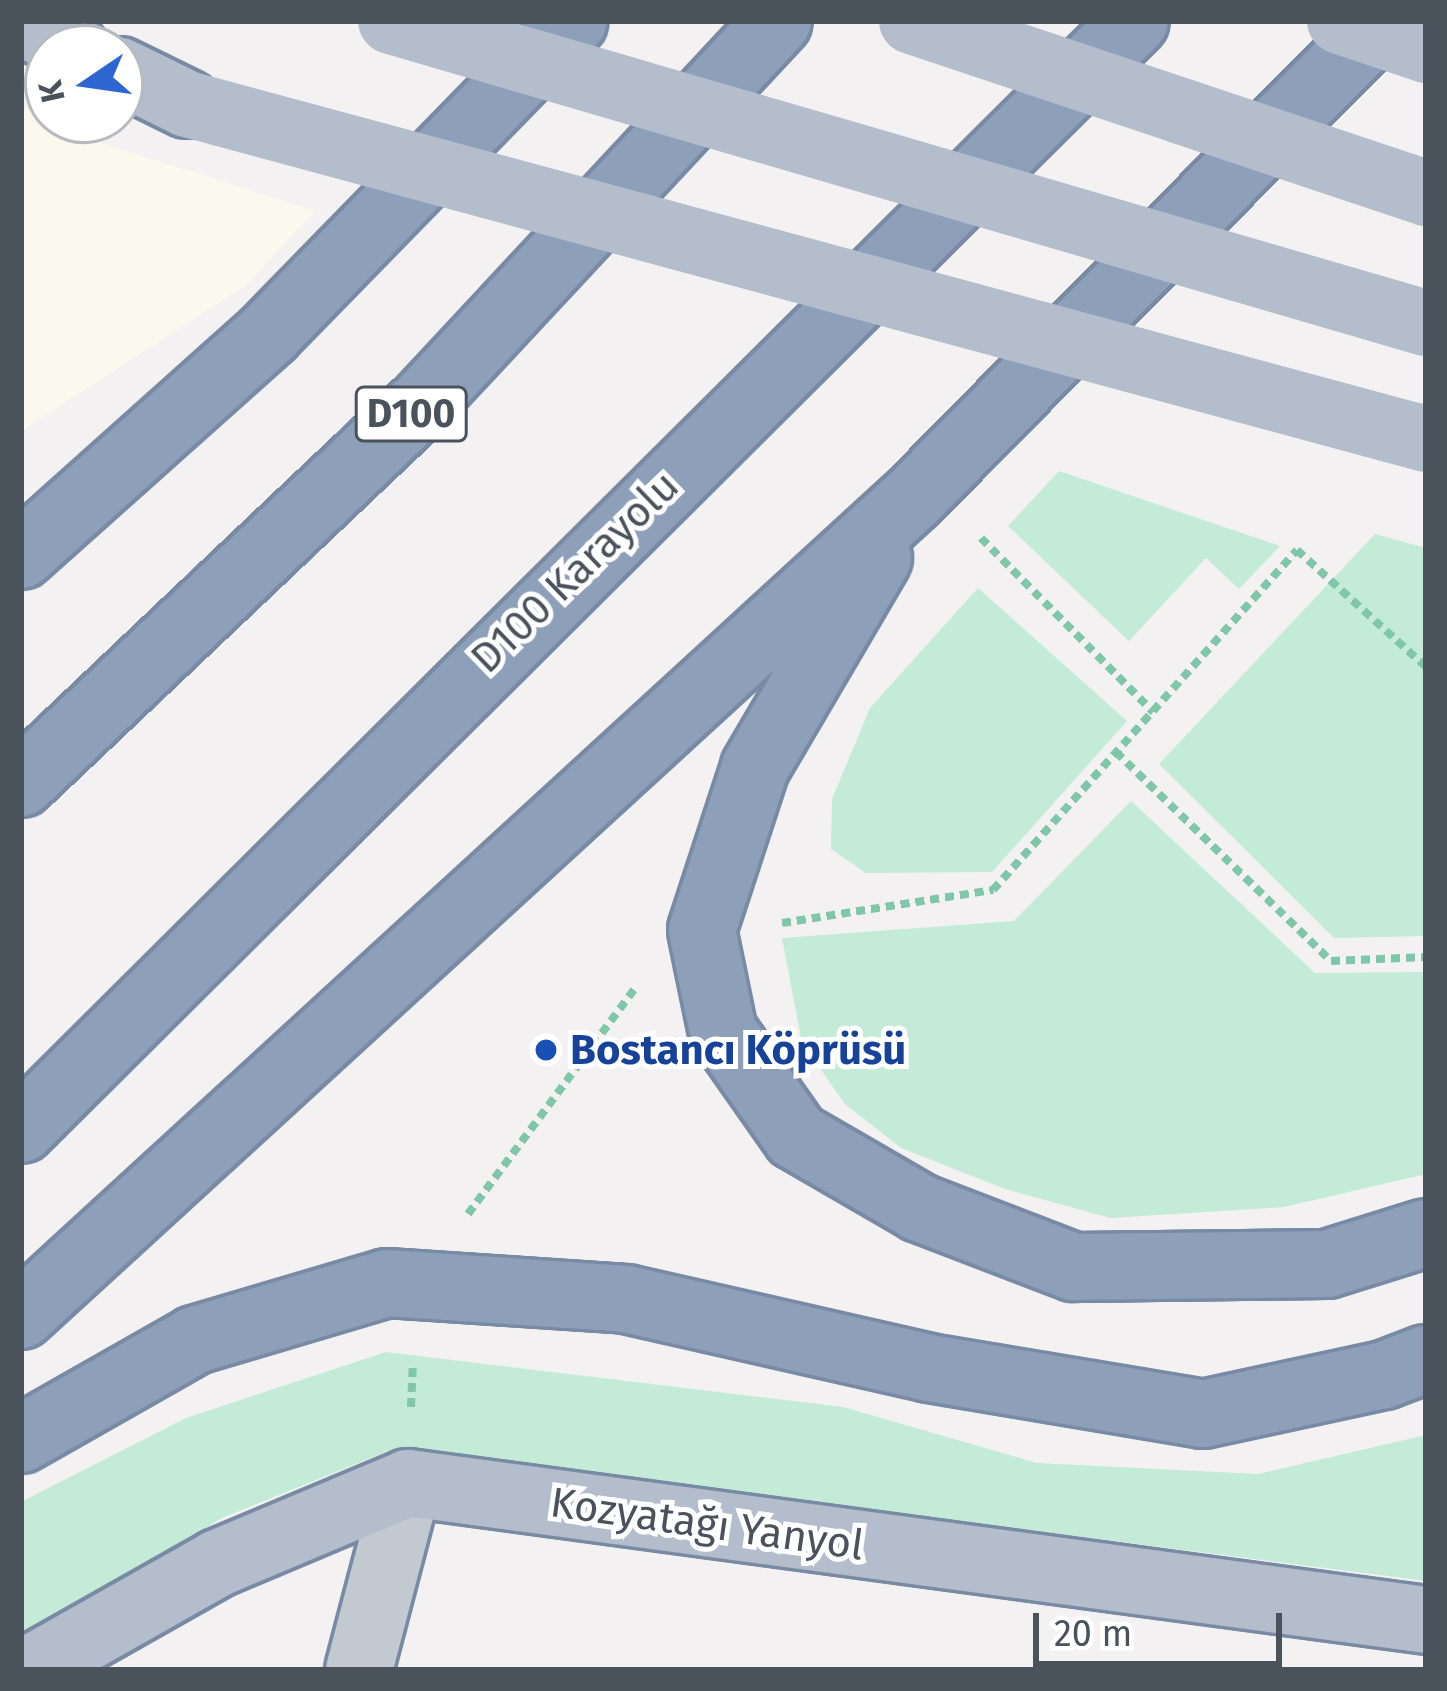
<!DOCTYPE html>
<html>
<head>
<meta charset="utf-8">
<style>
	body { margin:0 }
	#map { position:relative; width:1447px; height:1691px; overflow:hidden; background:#f3f1f1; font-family:"Fira Sans",sans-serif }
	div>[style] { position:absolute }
	.commercial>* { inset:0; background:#fbf8ed }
	.green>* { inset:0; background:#c4ebd7 }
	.path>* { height:8px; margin-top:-4px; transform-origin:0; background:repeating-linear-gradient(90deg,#80c6a9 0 9px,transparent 0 15px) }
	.roads { filter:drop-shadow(3px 0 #798aa5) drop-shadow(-3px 0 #798aa5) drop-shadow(0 3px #798aa5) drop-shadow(0 -3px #798aa5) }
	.minor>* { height:66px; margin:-33px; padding:0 33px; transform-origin:33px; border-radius:33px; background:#c3c9d0 }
	.major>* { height:66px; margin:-33px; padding:0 33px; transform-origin:33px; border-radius:33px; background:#b3bdcc }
	.highway>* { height:66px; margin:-33px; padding:0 33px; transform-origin:33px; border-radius:33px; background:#8e9fba }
	.major-bridge>* { height:66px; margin:-33px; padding:0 33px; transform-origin:33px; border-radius:33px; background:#b3bdcc }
	.dots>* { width:33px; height:33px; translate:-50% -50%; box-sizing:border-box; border:6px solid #fff; border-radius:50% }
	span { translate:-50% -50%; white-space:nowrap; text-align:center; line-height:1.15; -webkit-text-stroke:10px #fff; paint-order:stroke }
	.shield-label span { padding:3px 9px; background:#fff; border:3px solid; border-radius:9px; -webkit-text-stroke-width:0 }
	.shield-label { font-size:39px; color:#4a525c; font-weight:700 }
	.street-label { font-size:42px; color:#4a525c }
	.transit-label { font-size:42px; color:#164399; font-weight:700 }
	.left { translate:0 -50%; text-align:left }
	.frame { position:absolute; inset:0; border:24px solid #4a525c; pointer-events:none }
	.north { position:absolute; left:24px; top:24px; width:120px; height:120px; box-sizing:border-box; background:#fff; border:3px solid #b7babe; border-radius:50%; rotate:257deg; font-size:33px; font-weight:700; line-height:48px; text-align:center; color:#4a525c }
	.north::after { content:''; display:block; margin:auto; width:42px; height:54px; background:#2d65d1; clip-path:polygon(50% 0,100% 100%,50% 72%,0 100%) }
	.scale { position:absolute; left:1033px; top:1613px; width:249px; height:54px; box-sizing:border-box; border:6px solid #4a525c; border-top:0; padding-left:15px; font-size:36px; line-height:42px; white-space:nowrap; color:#4a525c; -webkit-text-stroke:9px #fff; paint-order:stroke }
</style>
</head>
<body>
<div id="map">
	<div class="commercial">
		<div style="clip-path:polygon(21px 105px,96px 141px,315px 211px,245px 286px,21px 431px)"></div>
	</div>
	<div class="green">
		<div style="clip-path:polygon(1059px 471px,1280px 546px,1239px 589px,1206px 558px,1129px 641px,1008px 526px)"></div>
		<div style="clip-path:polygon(1375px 534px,1426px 548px,1426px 936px,1334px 938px,1159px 764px)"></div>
		<div style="clip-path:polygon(978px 588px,1127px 721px,992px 872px,866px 873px,831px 849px,832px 799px,870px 708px)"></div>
		<div style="clip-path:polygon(1131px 801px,1315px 973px,1426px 972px,1426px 1174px,1284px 1207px,1110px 1218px,1005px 1189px,901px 1148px,845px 1104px,802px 1043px,782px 938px,1014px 921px)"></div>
		<div style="clip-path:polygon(386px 1352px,843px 1407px,1037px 1463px,1258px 1474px,1426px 1435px,1426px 1581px,393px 1449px,222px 1518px,21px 1637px,21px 1502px,186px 1418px)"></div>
	</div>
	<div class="path">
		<div style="left:981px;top:538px;width:245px;rotate:45.3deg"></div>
		<div style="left:1116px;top:752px;width:300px;rotate:44.2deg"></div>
		<div style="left:1331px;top:961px;width:95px;rotate:-2.4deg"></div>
		<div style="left:782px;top:923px;width:214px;rotate:-8.9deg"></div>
		<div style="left:993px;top:890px;width:456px;rotate:-48.2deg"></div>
		<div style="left:1297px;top:550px;width:174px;rotate:42.2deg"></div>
		<div style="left:468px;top:1214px;width:279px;rotate:-53.5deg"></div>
		<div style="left:411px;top:1407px;width:45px;rotate:-87.5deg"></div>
	</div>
	<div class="roads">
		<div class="minor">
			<div style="left:359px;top:1670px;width:193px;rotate:-75.3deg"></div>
		</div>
		<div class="major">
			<div style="left:21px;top:22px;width:59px;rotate:26.1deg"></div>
			<div style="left:120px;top:71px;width:75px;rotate:26.2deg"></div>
			<div style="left:29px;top:1670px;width:217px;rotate:-29.5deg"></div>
			<div style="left:218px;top:1563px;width:206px;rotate:-22.8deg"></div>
			<div style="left:408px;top:1483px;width:1027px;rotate:7.66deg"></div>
		</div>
		<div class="highway">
			<div style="left:21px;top:555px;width:333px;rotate:-41.8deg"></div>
			<div style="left:269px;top:333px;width:436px;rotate:-45.7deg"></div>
			<div style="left:878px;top:558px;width:243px;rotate:120.4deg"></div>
			<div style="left:755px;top:768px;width:170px;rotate:108.1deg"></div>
			<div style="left:702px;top:930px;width:104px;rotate:78.4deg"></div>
			<div style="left:723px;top:1032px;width:127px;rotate:54.9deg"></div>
			<div style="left:796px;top:1136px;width:143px;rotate:30.1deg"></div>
			<div style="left:920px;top:1208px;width:165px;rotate:21deg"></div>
			<div style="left:1074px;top:1267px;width:253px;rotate:-0.7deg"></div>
			<div style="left:1327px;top:1264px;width:104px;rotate:-17.4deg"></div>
			<div style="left:21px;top:783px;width:555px;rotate:-43.47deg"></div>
			<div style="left:424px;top:401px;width:519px;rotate:-47.03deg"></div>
			<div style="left:21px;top:1129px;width:1571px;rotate:-44.85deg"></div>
			<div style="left:21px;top:1315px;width:1211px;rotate:-42.49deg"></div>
			<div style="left:914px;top:497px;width:668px;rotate:-45.42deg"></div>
			<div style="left:21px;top:1439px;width:200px;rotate:-29.6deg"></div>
			<div style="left:195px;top:1340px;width:200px;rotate:-16.5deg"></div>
			<div style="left:387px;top:1283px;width:240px;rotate:3.8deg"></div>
			<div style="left:626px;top:1299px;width:311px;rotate:12.8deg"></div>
			<div style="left:929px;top:1368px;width:278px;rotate:9.5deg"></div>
			<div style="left:1203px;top:1414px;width:185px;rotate:-12.2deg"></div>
			<div style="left:1384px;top:1375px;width:45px;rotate:-20.9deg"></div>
		</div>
	</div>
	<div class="major-bridge">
		<div style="left:391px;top:21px;width:1078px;rotate:16.27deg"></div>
		<div style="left:912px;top:21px;width:542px;rotate:18.5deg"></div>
		<div style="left:1340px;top:21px;width:91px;rotate:18.6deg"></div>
		<div style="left:187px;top:104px;width:1283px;rotate:15.13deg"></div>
	</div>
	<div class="dots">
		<div style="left:546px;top:1050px;background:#1a4fb4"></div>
	</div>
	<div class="shield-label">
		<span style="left:411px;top:414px">D100</span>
	</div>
	<div class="street-label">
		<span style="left:575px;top:572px;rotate:-44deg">D100 Karayolu</span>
		<span style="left:707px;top:1524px;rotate:8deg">Kozyatağı Yanyol</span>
	</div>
	<div class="transit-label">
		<span class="left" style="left:570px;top:1050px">Bostancı Köprüsü</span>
	</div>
	<div class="frame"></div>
	<div class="north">K</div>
	<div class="scale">20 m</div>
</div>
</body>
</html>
